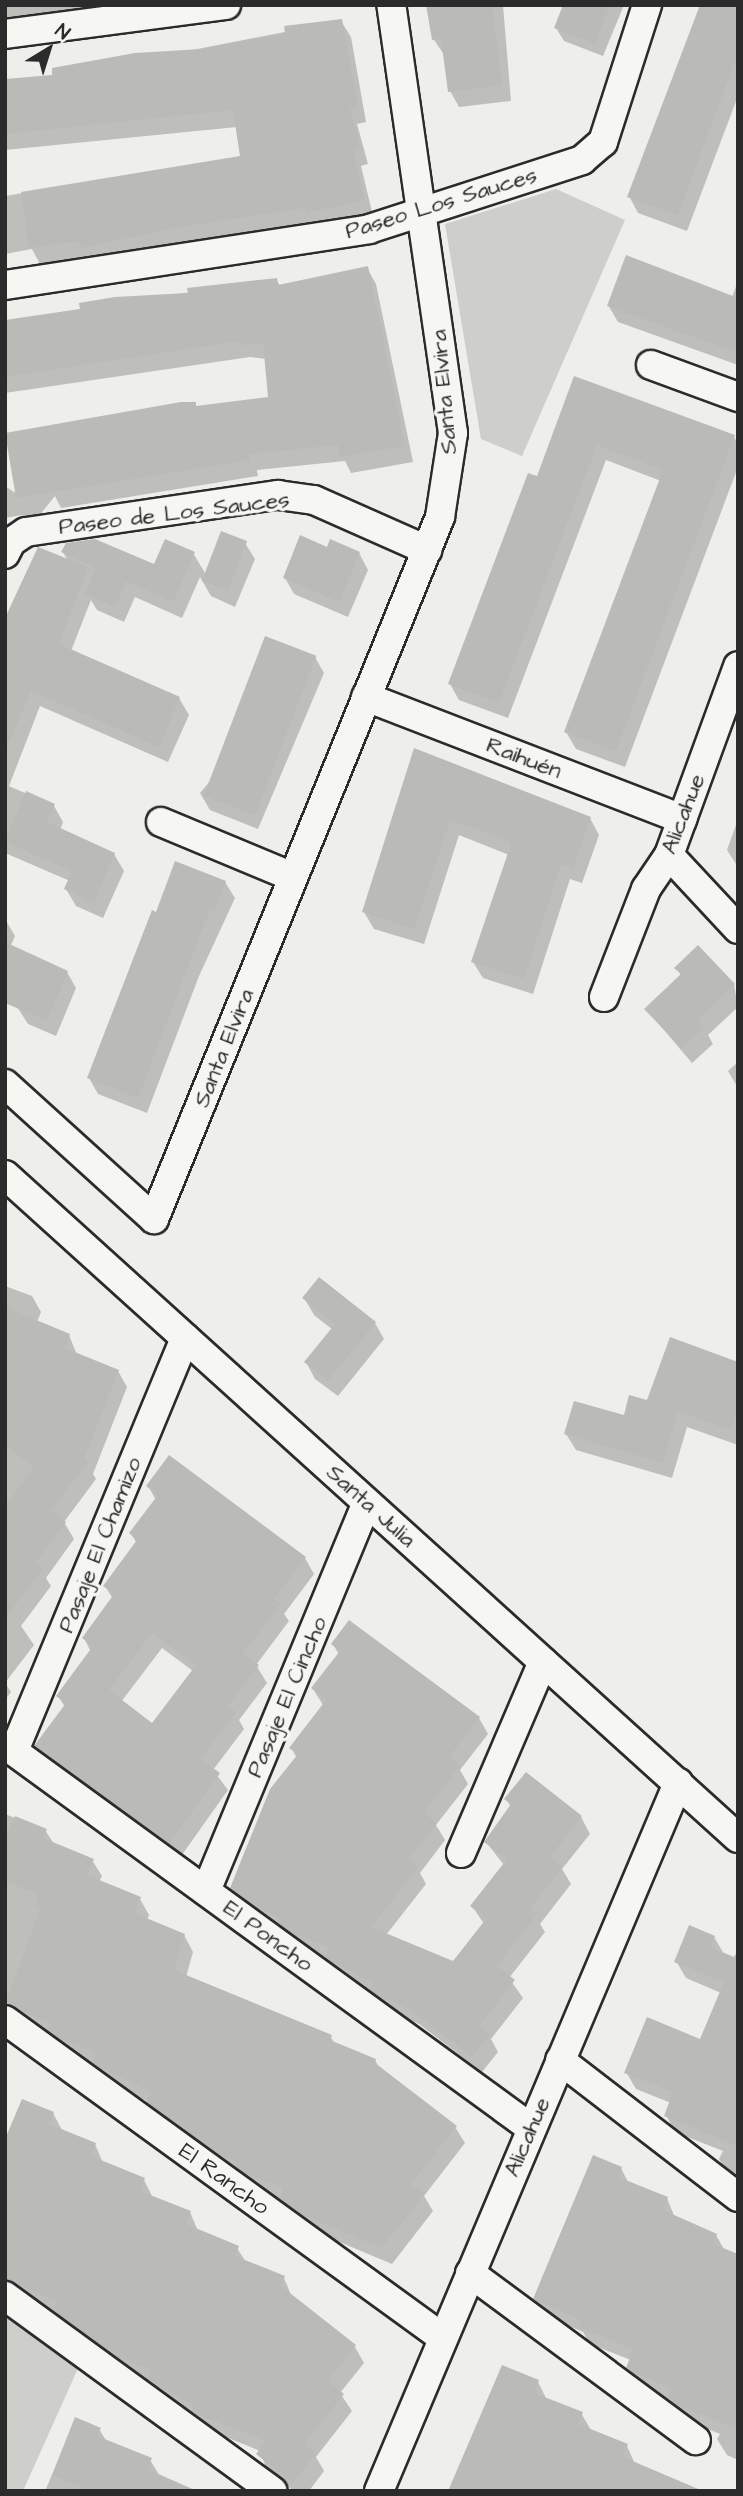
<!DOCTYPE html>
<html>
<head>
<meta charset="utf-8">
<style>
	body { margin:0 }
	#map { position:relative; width:743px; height:2496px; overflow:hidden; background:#eeeeea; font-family:"Architects Daughter",sans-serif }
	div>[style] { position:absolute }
	.green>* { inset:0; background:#cececa }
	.shadow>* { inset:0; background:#0003 }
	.building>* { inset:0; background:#babab7; transform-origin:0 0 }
	.roads { filter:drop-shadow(2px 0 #2b2b2b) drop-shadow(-2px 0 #2b2b2b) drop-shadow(0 2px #2b2b2b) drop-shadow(0 -2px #2b2b2b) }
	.street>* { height:28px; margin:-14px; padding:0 14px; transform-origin:14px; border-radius:14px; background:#f6f6f2 }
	span { translate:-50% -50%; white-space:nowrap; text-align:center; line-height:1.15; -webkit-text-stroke:7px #f6f6f2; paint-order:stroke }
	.street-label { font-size:23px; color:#2b2b2b }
	.frame { position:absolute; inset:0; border:7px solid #2b2b2b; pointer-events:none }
	.north { position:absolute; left:14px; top:14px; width:70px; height:70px; -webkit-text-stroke:5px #f6f6f2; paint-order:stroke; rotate:38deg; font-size:19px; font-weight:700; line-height:28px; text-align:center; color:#2b2b2b }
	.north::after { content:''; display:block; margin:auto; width:24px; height:32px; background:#2b2b2b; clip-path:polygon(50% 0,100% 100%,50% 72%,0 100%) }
</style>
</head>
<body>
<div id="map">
	<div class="green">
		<div style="clip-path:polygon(556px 189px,625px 220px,522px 456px,481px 439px,445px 224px)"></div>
		<div style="clip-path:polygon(5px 2309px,80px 2364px,23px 2491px,5px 2491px)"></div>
	</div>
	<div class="shadow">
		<div style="clip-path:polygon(5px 5px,113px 5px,31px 16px,31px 21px,5px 24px)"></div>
		<div style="clip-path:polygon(428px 5px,503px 5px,511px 101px,459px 107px,450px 91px,445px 56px,434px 40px)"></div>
		<div style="clip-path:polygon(565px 5px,624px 5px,603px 56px,564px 41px,556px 28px)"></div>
		<div style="clip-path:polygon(738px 5px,738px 96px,687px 231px,638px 213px,629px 196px)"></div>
		<div style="clip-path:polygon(341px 21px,351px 37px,366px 122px,357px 124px,368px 164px,361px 166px,373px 216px,195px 241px,121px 258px,40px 264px,32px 249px,5px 254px,5px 196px,242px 157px,237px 127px,5px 150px,5px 80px,54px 77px)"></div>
		<div style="clip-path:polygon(367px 268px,376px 284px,413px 462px,351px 473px,345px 461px,257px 470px,258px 476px,61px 508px,55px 496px,29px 528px,22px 515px,5px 518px,5px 486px,17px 494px,197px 408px,270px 398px,266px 359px,250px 357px,5px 393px,5px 321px,276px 279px,280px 286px)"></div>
		<div style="clip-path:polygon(738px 281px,738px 365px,618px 322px,608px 305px,732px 297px)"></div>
		<div style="clip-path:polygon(575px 378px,734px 437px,738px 444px,738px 467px,625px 767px,576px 749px,566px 732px,661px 481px,606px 460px,508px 718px,459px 700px,450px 684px,538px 479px)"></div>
		<div style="clip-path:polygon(245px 543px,255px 559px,235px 607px,211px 596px,200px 577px,182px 618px,135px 597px,124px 622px,97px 610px,91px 600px,71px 651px,179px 698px,189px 715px,168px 762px,40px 706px,9px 786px,54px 806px,63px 822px,60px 830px,114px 854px,124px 871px,103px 918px,76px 906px,66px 889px,70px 881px,5px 853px,5px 626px,68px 561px,63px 552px,155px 566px,193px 553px,205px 573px)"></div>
		<div style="clip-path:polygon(328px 549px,359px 553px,368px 570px,348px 617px,294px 594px,285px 578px)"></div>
		<div style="clip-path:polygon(315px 657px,324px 673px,258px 829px,210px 810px,200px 793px)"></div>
		<div style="clip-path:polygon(415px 751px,590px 818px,599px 835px,582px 883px,570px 879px,533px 994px,483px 978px,473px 962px,509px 855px,459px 835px,424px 944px,374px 929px,364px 912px)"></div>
		<div style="clip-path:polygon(738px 819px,738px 867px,727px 850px)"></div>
		<div style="clip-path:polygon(225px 882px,235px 898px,199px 976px,147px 1113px,98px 1094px,89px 1078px,157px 914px)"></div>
		<div style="clip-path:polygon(5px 919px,15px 936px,10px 947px,67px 972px,76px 988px,56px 1036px,28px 1024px,5px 988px)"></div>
		<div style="clip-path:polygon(698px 948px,734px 985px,738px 1007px,708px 1035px,713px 1044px,692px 1063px,646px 1009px,681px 975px,676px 968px)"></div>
		<div style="clip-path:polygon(738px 1062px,738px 1088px,728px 1071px)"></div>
		<div style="clip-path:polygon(5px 1286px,32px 1296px,41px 1312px,37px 1322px,69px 1335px,77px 1355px,118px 1371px,127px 1387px,93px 1474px,96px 1479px,64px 1522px,74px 1539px,46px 1578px,51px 1586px,21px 1626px,34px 1645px,5px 1683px,11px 1692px,5px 1700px)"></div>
		<div style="clip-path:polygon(304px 1298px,375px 1323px,384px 1339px,338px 1396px,315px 1379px,306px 1362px,333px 1330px,314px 1315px)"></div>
		<div style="clip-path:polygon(738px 1364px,738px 1445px,687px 1427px,672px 1478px,576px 1450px,566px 1434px,625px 1417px)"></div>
		<div style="clip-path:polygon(evenodd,148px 1486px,305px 1558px,314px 1574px,284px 1614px,289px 1621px,256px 1665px,267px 1683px,239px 1720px,244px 1729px,213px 1770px,228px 1790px,179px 1859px,46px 1762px,36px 1746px,65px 1707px,58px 1696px,91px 1652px,84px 1638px,113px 1599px,105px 1586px,137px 1544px,131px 1533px,156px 1500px,148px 1486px,162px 1648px,193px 1671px,152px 1725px,121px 1702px,162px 1648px)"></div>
		<div style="clip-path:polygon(333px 1644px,479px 1718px,488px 1734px,460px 1770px,468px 1784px,436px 1825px,445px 1840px,420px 1873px,426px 1884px,386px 1935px,454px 1963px,484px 1924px,472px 1906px,504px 1865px,486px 1842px,511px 1807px,506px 1799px,526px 1774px,581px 1817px,590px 1834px,562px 1869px,571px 1884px,540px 1924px,545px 1932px,509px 1978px,523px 1998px,491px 2039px,498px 2052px,482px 2072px,419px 2024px,387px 2011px,374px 1995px,337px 1974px,328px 1958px,299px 1947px,284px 1931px,241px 1905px,232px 1888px,297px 1758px,291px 1748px,323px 1705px,313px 1689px,339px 1655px)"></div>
		<div style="clip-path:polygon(5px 1814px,45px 1830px,54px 1844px,92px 1860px,102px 1876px,99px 1882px,140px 1899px,149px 1915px,147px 1920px,184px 1935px,193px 1952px,186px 1977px,330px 2036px,335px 2044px,375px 2060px,380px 2069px,455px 2127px,465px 2143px,424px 2196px,433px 2211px,392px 2264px,311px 2230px,290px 2215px,281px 2199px,253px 2188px,157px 2118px,147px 2101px,103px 2079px,95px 2064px,67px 2053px,53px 2036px,13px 2020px,5px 2006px)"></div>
		<div style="clip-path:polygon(714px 1937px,724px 1954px,738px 1960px,738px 2179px,729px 2175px,719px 2159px,723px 2151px,675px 2132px,666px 2115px,671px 2103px,636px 2089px,626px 2072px,701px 2042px,721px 1993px,686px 1978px,676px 1961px)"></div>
		<div style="clip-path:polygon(53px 2113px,62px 2130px,95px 2144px,103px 2163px,144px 2180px,153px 2198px,190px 2212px,198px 2231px,237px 2248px,246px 2262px,284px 2278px,292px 2297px,355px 2347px,364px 2363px,340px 2393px,352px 2411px,316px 2457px,324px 2471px,309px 2491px,294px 2491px,267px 2470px,260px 2451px,204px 2428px,198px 2418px,159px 2396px,151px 2382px,125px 2371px,65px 2327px,57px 2313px,13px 2295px,5px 2282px,5px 2144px)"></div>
		<div style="clip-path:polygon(621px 2168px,629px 2184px,667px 2198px,675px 2218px,716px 2235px,725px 2251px,738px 2256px,738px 2460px,727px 2455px,717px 2439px,720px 2434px,688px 2421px,670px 2400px,637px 2384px,628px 2367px,631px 2360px,590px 2344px,583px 2332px,544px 2315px,535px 2299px)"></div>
		<div style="clip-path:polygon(538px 2382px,547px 2400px,581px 2413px,591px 2430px,627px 2446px,635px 2464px,451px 2491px)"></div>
		<div style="clip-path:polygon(76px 2419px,99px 2429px,107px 2442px,150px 2460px,160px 2476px,195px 2491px,45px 2491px)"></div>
	</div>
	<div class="building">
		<div style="clip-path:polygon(426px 5px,492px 5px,502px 85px,448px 92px,441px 39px,432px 40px)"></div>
		<div style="clip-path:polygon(563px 5px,610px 5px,595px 44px,554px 28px)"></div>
		<div style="clip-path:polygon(700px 5px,738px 5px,738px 53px,678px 215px,627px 197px)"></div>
		<div style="clip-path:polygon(342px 19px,358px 106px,350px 108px,360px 147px,353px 149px,365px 200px,306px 213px,305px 208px,186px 226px,80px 248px,79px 241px,29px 248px,21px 192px,240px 156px,233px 110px,5px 134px,5px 79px,52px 75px,52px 68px,135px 53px,202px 49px,285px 33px,284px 26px)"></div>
		<div style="clip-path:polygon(626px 255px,738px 298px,738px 353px,607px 306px)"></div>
		<div style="clip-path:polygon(368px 266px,405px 446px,340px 457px,338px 445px,249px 454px,250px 460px,16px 498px,5px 433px,181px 402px,196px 402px,196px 406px,268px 397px,263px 343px,241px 345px,240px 341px,5px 377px,5px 320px,80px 309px,79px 303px,115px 297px,188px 293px,187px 288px,277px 278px,278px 285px)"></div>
		<div style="clip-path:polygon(574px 376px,735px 435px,616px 751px,564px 732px,663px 470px,597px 445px,499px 703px,448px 684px,528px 473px,537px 476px)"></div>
		<div style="left:221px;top:531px;width:28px;height:53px;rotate:21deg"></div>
		<div style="clip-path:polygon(300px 535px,327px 547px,330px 539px,360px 552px,339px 602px,283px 578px)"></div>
		<div style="clip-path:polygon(95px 539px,154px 564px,165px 539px,195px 552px,173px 602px,126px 581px,115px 607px,85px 594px,96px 568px,61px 552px,66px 543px)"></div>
		<div style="clip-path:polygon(38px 547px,88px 567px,59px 644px,180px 697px,159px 747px,31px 691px,5px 751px,5px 618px)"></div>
		<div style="left:265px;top:636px;width:55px;height:171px;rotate:21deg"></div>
		<div style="clip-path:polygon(414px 748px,591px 817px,573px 868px,561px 864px,524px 979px,471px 962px,511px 844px,502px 838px,450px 820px,414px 929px,362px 912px)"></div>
		<div style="clip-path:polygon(26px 791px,55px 804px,47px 822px,115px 853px,94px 903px,64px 889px,72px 871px,5px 842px)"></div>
		<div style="clip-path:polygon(175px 861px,226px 881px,214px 911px,210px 909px,138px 1098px,87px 1078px,152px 910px,156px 912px)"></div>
		<div style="clip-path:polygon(5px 942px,68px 971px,47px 1021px,5px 1003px)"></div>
		<div style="clip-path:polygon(698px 945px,735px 984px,698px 1019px,705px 1027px,682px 1048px,644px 1009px,681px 974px,674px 968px)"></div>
		<div style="clip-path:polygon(319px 1277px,376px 1322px,328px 1381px,304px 1362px,335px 1324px,302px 1298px)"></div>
		<div style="clip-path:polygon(5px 1307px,70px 1334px,65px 1348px,119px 1370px,84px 1459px,88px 1462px,51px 1510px,66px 1522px,35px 1563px,43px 1569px,5px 1618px,5px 1507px,34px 1467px,5px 1445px)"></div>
		<div style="clip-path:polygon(670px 1337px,738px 1362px,738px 1408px,730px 1430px,678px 1411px,663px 1463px,564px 1434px,574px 1401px,624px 1415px,629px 1395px,647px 1400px)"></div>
		<div style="clip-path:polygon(evenodd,169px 1455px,306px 1557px,274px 1599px,281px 1604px,243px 1653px,259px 1665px,228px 1706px,236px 1712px,201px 1759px,220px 1773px,169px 1844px,34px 1746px,66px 1703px,56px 1696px,93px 1646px,82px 1638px,114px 1594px,103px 1586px,137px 1540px,129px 1533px,158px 1495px,146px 1486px,169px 1455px,152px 1633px,196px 1665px,152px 1723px,109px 1690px,152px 1633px)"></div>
		<div style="clip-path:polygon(349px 1620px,480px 1717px,449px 1757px,460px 1766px,424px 1813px,437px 1823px,409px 1859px,418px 1867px,371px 1927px,453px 1961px,486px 1919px,470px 1906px,507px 1859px,484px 1842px,511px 1804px,504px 1799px,526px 1772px,582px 1816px,550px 1857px,563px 1867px,530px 1909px,537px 1914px,497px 1966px,515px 1980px,479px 2026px,490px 2034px,472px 2057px,408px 2008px,376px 1995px,370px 1990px,372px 1983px,325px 1958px,329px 1947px,288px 1931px,278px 1923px,280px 1918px,258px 1908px,230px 1888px,270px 1789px,298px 1754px,289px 1748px,326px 1700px,311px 1688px,340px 1651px,331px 1644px)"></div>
		<div style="clip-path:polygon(15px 1816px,47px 1829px,43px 1838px,94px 1859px,87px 1875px,141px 1897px,134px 1913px,185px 1934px,174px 1970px,332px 2035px,330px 2040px,376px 2059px,375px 2063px,457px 2126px,411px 2184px,425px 2194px,382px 2248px,300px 2214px,279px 2198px,283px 2188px,242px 2172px,235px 2166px,237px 2162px,218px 2154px,146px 2102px,150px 2092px,92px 2063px,96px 2053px,56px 2037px,48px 2031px,51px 2024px,5px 2004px,41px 1907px,35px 1905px,39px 1895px,5px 1881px,5px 1839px)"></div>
		<div style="clip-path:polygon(689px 1925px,715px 1936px,710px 1947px,734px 1957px,738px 1950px,738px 2146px,664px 2116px,673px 2092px,624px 2073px,647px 2017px,700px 2039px,724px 1982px,674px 1962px)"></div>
		<div style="clip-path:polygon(22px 2099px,54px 2112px,49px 2124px,96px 2143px,91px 2156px,145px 2178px,140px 2191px,191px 2211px,186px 2224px,239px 2246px,235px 2256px,285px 2276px,281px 2286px,356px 2345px,328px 2381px,344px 2394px,304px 2444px,316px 2454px,293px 2483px,256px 2454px,266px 2441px,192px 2412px,193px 2405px,147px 2379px,151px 2370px,114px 2355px,54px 2311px,57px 2301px,5px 2280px,5px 2139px)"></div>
		<div style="clip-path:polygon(593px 2155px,622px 2167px,618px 2177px,668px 2197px,663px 2210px,717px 2234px,713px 2244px,738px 2254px,738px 2429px,677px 2405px,668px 2398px,671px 2389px,626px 2368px,633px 2349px,578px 2327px,581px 2320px,533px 2299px)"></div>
		<div style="clip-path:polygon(502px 2365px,539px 2380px,534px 2393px,583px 2412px,578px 2424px,628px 2444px,623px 2457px,703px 2491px,448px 2491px)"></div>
		<div style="clip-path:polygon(75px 2417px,101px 2428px,97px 2436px,152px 2458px,147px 2469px,197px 2491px,90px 2491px,52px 2475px)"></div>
	</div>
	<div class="roads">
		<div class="street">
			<div style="left:5px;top:34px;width:223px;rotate:-7.5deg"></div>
			<div style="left:5px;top:285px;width:368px;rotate:-8.7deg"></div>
			<div style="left:369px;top:229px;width:224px;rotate:-17.9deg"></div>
			<div style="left:582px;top:160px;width:28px;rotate:-41deg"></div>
			<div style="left:603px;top:142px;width:144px;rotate:-72.2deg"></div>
			<div style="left:651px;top:365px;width:93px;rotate:20.2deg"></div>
			<div style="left:5px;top:554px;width:13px;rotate:-63deg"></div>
			<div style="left:11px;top:542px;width:18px;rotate:-34deg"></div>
			<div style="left:26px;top:532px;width:255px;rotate:-8.4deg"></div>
			<div style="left:278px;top:495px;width:36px;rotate:8deg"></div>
			<div style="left:314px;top:500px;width:124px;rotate:23.9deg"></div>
			<div style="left:366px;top:697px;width:339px;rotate:21.1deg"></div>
			<div style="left:161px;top:822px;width:143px;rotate:22.6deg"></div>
			<div style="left:669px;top:855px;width:101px;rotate:47deg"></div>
			<div style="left:604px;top:997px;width:116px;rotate:-68.7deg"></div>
			<div style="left:646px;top:889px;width:41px;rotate:-55.9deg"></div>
			<div style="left:669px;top:855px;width:201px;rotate:-69.9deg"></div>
			<div style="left:5px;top:1084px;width:201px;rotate:42.2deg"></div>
			<div style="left:154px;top:1219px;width:758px;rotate:-67.83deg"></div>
			<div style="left:440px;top:517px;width:85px;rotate:-81.2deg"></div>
			<div style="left:453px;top:433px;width:432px;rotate:-98.2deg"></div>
			<div style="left:5px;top:1175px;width:988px;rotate:42.13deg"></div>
			<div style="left:5px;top:1745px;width:651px;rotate:36.06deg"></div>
			<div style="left:14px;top:1751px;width:447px;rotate:-67.5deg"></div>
			<div style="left:461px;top:1853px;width:208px;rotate:-66.8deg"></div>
			<div style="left:206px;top:1891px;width:420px;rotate:-67.5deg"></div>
			<div style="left:5px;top:2020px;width:541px;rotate:35.98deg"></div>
			<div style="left:560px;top:2060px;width:225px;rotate:37.6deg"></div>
			<div style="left:470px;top:2273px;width:281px;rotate:36.5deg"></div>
			<div style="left:5px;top:2296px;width:331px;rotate:36.1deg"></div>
			<div style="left:379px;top:2491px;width:769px;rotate:-67.1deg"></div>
		</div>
	</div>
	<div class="street-label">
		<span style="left:441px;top:203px;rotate:-17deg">Paseo Los Sauces</span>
		<span style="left:444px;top:392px;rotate:-95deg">Santa Elvira</span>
		<span style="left:174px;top:513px;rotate:-7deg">Paseo de Los Sauces</span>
		<span style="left:524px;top:758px;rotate:21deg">Raihuén</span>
		<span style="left:683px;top:814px;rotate:-69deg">Alicahue</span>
		<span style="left:224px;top:1048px;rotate:-68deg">Santa Elvira</span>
		<span style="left:371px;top:1506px;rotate:42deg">Santa Julia</span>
		<span style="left:100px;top:1545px;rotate:-68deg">Pasaje El Chamizo</span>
		<span style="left:287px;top:1697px;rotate:-67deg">Pasaje El Cincho</span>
		<span style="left:268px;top:1936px;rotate:36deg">El Poncho</span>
		<span style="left:527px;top:2137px;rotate:-67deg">Alicahue</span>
		<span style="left:224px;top:2179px;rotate:36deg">El Rancho</span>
	</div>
	<div class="frame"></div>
	<div class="north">N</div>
</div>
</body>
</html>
